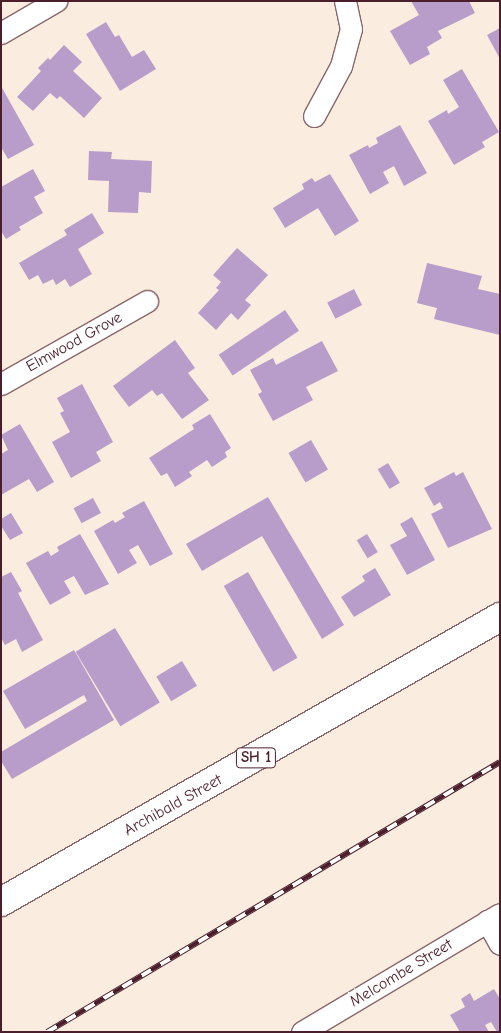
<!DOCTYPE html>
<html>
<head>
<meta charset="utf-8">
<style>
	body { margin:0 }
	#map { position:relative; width:501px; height:1033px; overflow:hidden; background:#faeddf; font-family:"Comic Neue",sans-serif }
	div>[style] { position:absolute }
	.building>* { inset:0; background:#b89cca; transform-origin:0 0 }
	.roads { filter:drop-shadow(1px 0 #88676a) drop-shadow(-1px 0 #88676a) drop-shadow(0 1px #88676a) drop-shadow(0 -1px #88676a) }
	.street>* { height:21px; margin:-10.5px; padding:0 10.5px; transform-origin:10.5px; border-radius:10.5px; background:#fff }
	.highway>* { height:28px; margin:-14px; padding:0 14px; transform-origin:14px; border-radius:14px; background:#fff }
	.rail>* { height:5.5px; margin-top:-2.75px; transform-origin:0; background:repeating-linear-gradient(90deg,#fff 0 11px,#4a1f2b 0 22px); box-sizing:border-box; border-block:1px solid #4a1f2b }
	span { translate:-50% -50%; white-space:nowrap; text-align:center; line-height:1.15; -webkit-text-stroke:4.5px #fff; paint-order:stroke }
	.shield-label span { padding:1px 4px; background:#fff; border:1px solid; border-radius:4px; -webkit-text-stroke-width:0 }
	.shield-label { font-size:15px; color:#4a1f2b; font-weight:700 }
	.street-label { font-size:16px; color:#4a1f2b }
	.frame { position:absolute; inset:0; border:2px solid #4a1f2b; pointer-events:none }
</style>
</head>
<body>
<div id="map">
	<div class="building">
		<div style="clip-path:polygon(411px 1px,469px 1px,475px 13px,438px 31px,442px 38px,427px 47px,430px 54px,410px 65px,390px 31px,419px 15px)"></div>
		<div style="clip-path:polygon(106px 22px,115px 37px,119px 35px,132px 57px,144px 50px,156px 69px,120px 91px,86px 34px)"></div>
		<div style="clip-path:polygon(500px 28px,500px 59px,487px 35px)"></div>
		<div style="clip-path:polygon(64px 45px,82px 62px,73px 71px,102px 98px,84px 118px,60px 96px,57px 99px,50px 93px,33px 111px,17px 97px,41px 71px,38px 68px,48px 58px,50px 60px)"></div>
		<div style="clip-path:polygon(462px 69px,499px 132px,482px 142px,485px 147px,454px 165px,428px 121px,447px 110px,448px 114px,459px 107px,443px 80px)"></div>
		<div style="clip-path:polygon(1px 86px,34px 145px,8px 159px,1px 147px)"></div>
		<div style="clip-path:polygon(400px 125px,427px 173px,404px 186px,394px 166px,383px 172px,389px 183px,370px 194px,349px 155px,368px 145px,369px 148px,378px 143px,376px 138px)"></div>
		<div style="clip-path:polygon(89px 151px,112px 152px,111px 159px,152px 161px,151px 193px,139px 192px,138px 213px,108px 212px,109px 181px,88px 180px)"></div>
		<div style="clip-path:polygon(33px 169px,45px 191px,34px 197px,43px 213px,19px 227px,21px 230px,6px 239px,1px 231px,1px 187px)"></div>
		<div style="clip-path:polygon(330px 174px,359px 221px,335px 236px,318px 208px,285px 228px,273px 208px,304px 189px,302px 184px,312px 178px,315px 182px)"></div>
		<div style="clip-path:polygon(92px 213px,104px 233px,78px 249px,92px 274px,70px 287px,65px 279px,56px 285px,53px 279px,43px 284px,38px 275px,29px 280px,19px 263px,67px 235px,64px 230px)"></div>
		<div style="clip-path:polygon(237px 248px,268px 275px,245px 300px,251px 305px,238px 320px,231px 313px,216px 330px,198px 313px,219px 290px,216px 288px,221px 282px,213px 275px)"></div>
		<div style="clip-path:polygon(427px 263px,482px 276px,478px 289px,500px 294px,500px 335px,434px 319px,437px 308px,417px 303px)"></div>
		<div style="left:354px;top:289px;width:18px;height:30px;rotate:63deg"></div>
		<div style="left:285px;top:310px;width:25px;height:80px;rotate:56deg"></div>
		<div style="clip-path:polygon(175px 340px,195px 368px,188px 373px,209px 400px,182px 419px,162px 393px,157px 396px,152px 390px,129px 407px,113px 386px)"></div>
		<div style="clip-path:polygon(322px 341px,338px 371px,306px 387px,313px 400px,273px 421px,258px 394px,262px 392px,250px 370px,273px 358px,276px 365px)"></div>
		<div style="clip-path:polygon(82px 384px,113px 442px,96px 452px,101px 461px,71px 478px,52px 442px,70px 432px,60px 413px,64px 411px,57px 398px)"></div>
		<div style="clip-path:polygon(210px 414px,231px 448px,225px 452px,227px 457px,212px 467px,207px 460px,189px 472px,192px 476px,175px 487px,167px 473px,161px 476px,149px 458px,194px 429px,192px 425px)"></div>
		<div style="clip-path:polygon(20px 424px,54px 482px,37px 492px,29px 479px,1px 495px,1px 454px,8px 450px,1px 435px)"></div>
		<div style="left:311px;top:440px;width:34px;height:26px;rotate:60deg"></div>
		<div style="left:388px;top:463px;width:23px;height:12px;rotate:59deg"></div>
		<div style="clip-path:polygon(454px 472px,456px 476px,463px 472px,492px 529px,448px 548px,431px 514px,443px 508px,440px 502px,434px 506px,424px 488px)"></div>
		<div style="clip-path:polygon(268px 497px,344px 625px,322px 639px,262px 536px,202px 571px,186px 544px)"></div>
		<div style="left:93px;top:498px;width:17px;height:22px;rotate:62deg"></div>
		<div style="clip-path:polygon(144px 501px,173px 554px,150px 566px,138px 545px,129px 550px,137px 563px,118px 574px,94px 531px,113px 520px,115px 523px,125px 517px,122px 513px)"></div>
		<div style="clip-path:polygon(11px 513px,23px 533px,10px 540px,1px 526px,1px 519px)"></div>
		<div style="clip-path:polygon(412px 517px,435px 560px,407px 575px,390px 545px,407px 536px,400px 524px)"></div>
		<div style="clip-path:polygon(80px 534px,109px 584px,85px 595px,74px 576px,64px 581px,71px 593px,50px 605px,26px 563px,48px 551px,51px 556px,59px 551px,57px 547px)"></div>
		<div style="left:367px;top:534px;width:21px;height:12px;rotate:59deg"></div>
		<div style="clip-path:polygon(375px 568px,391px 595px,354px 617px,341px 597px,365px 581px,362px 576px)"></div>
		<div style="clip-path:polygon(11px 572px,22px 591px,18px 593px,43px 640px,22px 652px,16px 639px,5px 645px,1px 638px,1px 577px)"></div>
		<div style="left:248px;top:572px;width:99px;height:28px;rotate:60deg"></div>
		<div style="left:115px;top:628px;width:87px;height:46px;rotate:59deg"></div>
		<div style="clip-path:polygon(74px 650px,114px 720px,12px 779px,1px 761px,1px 752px,87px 701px,84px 695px,25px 729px,3px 691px)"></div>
		<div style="left:182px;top:661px;width:29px;height:30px;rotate:59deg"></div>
		<div style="clip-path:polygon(494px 989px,500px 999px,500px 1032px,497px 1032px,491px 1022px,485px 1025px,489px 1032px,460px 1032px,450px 1015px,465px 1007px,461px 999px,470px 993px,474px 1001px)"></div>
	</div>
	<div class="roads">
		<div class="street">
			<div style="left:1px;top:33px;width:64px;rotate:-30.2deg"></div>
			<div style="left:314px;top:116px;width:57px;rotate:-61.6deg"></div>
			<div style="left:341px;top:66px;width:38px;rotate:-75deg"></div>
			<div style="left:351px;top:29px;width:29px;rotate:-102deg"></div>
			<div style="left:1px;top:384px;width:168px;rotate:-29.6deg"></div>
			<div style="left:487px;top:921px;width:26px;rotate:61deg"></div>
			<div style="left:302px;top:1032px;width:230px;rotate:-30.8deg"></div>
		</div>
		<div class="highway">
			<div style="left:1px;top:902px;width:575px;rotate:-29.73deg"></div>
		</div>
	</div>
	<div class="rail">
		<div style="left:47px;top:1032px;width:527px;rotate:-30.8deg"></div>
	</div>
	<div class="shield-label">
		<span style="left:256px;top:758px">SH 1</span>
	</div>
	<div class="street-label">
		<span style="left:74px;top:342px;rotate:-29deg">Elmwood Grove</span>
		<span style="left:173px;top:805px;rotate:-29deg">Archibald Street</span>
		<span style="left:401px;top:973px;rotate:-31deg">Melcombe Street</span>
	</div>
	<div class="frame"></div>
</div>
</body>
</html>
